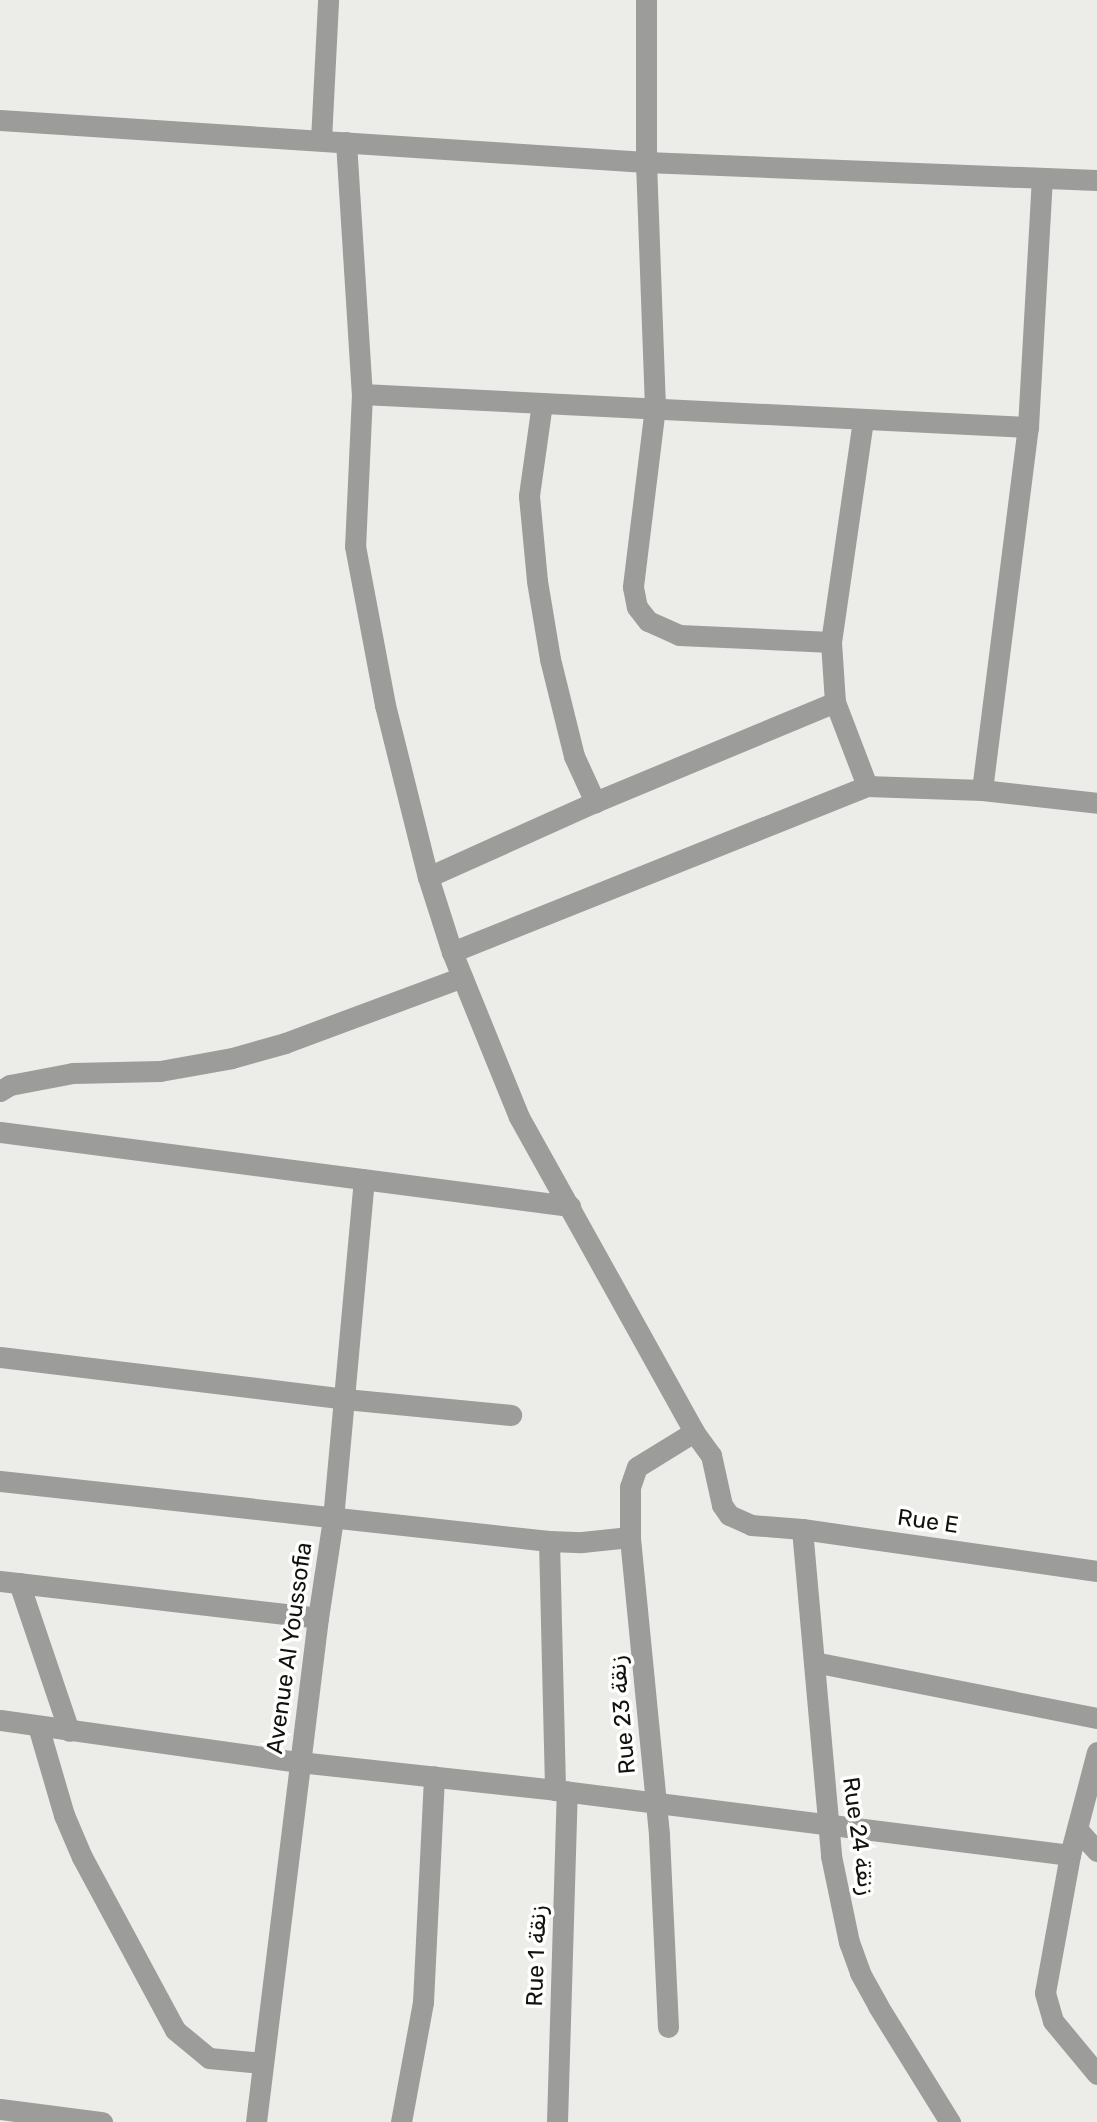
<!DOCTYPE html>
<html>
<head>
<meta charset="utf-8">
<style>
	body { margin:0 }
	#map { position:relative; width:1097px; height:2122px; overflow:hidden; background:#ecece9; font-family:Rubik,Vazirmatn,sans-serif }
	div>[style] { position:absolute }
	.street>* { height:21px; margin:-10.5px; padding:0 10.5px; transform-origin:10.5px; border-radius:10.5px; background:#9c9c9b }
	span { translate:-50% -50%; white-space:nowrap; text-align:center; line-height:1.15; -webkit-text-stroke:7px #fffffe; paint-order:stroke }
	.street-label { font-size:23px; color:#111110 }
</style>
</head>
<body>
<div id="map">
	<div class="street">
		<div style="left:646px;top:0;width:162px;rotate:90deg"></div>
		<div style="left:646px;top:162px;width:245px;rotate:87.9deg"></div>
		<div style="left:655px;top:407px;width:181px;rotate:97deg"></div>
		<div style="left:633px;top:587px;width:20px;rotate:79deg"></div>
		<div style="left:637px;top:607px;width:18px;rotate:52deg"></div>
		<div style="left:648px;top:621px;width:34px;rotate:24deg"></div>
		<div style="left:679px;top:635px;width:152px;rotate:2.6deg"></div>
		<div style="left:0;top:120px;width:647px;rotate:3.72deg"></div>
		<div style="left:646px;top:162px;width:451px;rotate:2.3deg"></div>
		<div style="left:321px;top:140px;width:140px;rotate:-87.1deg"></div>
		<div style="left:346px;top:142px;width:253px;rotate:86.4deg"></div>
		<div style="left:362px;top:394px;width:152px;rotate:92.6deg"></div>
		<div style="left:355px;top:546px;width:162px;rotate:79.3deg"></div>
		<div style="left:385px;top:705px;width:177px;rotate:76deg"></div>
		<div style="left:428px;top:877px;width:79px;rotate:72.3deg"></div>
		<div style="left:452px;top:952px;width:178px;rotate:67.9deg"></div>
		<div style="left:519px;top:1117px;width:360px;rotate:60.9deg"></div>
		<div style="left:694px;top:1432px;width:29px;rotate:54deg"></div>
		<div style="left:711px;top:1455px;width:51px;rotate:77.6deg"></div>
		<div style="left:722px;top:1505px;width:12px;rotate:55deg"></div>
		<div style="left:729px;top:1515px;width:24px;rotate:24deg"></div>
		<div style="left:751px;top:1525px;width:51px;rotate:4.5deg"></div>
		<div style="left:802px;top:1529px;width:298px;rotate:8.1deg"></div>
		<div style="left:362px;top:394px;width:667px;rotate:2.84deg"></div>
		<div style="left:542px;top:403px;width:94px;rotate:98deg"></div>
		<div style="left:529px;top:496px;width:85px;rotate:84.6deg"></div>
		<div style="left:537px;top:581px;width:79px;rotate:80.5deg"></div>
		<div style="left:550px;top:659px;width:100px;rotate:76.1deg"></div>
		<div style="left:574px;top:756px;width:51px;rotate:65.5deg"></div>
		<div style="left:863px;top:420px;width:224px;rotate:98.2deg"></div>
		<div style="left:831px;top:642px;width:60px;rotate:86.2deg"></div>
		<div style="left:835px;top:702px;width:90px;rotate:69.1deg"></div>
		<div style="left:982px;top:790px;width:116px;rotate:6.4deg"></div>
		<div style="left:428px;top:877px;width:183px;rotate:-24.2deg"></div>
		<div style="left:595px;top:802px;width:260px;rotate:-22.6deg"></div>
		<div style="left:452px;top:952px;width:447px;rotate:-21.8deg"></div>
		<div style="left:867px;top:786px;width:115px;rotate:2deg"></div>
		<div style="left:982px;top:790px;width:366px;rotate:-82.8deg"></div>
		<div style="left:1028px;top:427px;width:249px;rotate:-86.8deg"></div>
		<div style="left:0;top:1091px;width:12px;rotate:-31deg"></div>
		<div style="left:10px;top:1085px;width:64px;rotate:-10.8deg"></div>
		<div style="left:73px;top:1073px;width:87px;rotate:-1.3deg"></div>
		<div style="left:160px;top:1071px;width:73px;rotate:-10.2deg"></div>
		<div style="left:232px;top:1058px;width:55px;rotate:-15.8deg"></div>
		<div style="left:285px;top:1043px;width:189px;rotate:-20.4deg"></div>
		<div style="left:0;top:1132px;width:575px;rotate:7.4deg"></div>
		<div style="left:0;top:1357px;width:348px;rotate:6.9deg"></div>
		<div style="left:345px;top:1399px;width:167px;rotate:5.5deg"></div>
		<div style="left:0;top:1481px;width:552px;rotate:6.24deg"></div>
		<div style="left:549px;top:1541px;width:33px;rotate:2deg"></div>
		<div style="left:582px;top:1542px;width:48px;rotate:-5.9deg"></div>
		<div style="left:802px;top:1529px;width:328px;rotate:84.9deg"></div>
		<div style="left:831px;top:1856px;width:88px;rotate:78.2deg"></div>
		<div style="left:849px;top:1942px;width:33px;rotate:70deg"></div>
		<div style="left:860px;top:1973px;width:38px;rotate:61deg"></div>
		<div style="left:878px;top:2006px;width:137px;rotate:58.2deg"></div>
		<div style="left:549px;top:1541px;width:249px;rotate:88.6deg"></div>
		<div style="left:0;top:1581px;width:320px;rotate:6.6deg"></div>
		<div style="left:19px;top:1583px;width:156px;rotate:71.3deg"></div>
		<div style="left:814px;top:1662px;width:288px;rotate:11.2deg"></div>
		<div style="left:0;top:1720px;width:302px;rotate:8deg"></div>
		<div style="left:299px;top:1762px;width:258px;rotate:6.2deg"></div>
		<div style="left:555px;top:1790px;width:519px;rotate:7.19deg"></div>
		<div style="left:38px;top:1726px;width:93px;rotate:73.7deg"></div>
		<div style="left:64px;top:1815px;width:46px;rotate:66.8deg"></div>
		<div style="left:82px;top:1857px;width:196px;rotate:61.7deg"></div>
		<div style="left:175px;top:2030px;width:44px;rotate:39.5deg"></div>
		<div style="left:209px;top:2058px;width:53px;rotate:5.4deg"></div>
		<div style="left:1097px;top:1752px;width:106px;rotate:104.7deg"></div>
		<div style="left:1070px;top:1855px;width:140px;rotate:100.3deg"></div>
		<div style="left:1045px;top:1993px;width:29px;rotate:74deg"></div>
		<div style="left:1053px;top:2021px;width:69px;rotate:50.3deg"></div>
		<div style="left:1077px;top:1829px;width:30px;rotate:48deg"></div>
		<div style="left:668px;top:2027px;width:193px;rotate:-92.7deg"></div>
		<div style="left:659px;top:1834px;width:298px;rotate:-95.6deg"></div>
		<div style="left:630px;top:1537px;width:50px;rotate:-90deg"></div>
		<div style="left:630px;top:1487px;width:21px;rotate:-71deg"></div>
		<div style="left:637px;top:1467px;width:67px;rotate:-31.6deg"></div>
		<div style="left:0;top:2109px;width:103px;rotate:7.3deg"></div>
		<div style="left:256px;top:2122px;width:508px;rotate:-82.99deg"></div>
		<div style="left:318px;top:1618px;width:100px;rotate:-81.4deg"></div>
		<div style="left:333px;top:1519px;width:341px;rotate:-84.8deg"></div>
		<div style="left:401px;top:2122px;width:122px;rotate:-79.6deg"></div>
		<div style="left:423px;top:2002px;width:226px;rotate:-87.2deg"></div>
		<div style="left:557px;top:2122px;width:331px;rotate:-88.3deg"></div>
	</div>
	<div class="street-label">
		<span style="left:928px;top:1521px;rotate:8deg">Rue E</span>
		<span style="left:289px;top:1648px;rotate:-82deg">Avenue Al Youssofia</span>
		<span style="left:622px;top:1715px;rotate:-95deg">Rue 23 زنقة</span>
		<span style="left:859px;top:1836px;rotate:82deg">Rue 24 زنقة</span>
		<span style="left:536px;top:1956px;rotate:-88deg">Rue 1 زنقة</span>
	</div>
</div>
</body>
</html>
